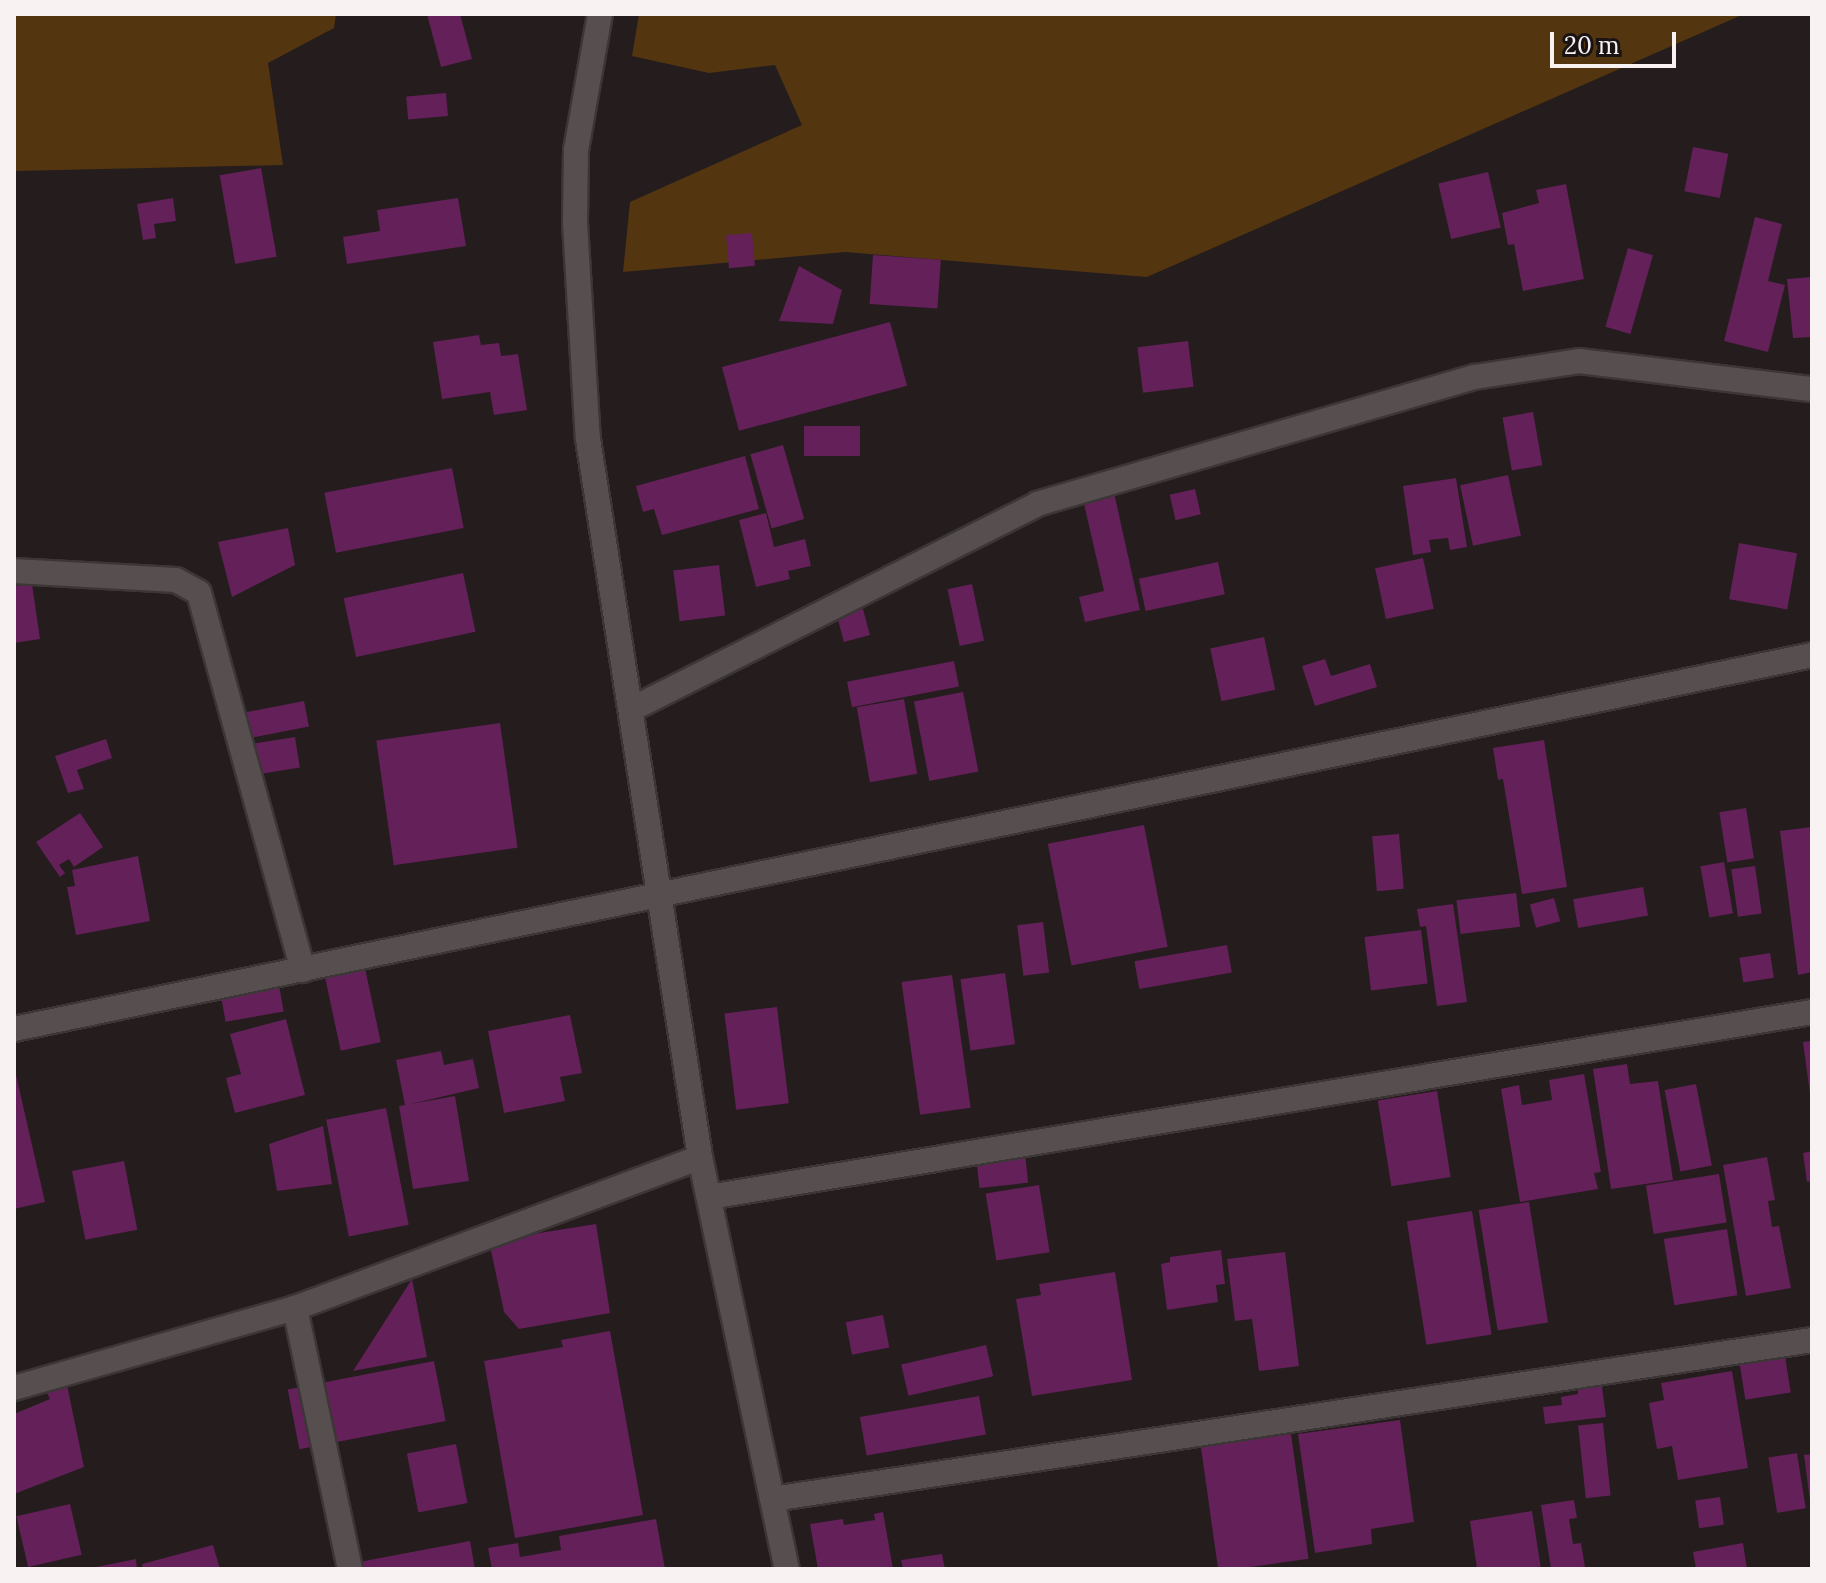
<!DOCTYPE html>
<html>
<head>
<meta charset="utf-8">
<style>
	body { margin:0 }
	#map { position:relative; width:1826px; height:1583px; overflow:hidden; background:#241c1d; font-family:Lora,serif }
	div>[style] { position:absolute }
	.green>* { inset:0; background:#533610 }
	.building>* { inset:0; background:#632059; transform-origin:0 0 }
	.roads { filter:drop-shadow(2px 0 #3c3637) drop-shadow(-2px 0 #3c3637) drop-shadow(0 2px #3c3637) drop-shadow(0 -2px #3c3637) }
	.minor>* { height:24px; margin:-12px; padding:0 12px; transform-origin:12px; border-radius:12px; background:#574e50 }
	.tertiary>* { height:24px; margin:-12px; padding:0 12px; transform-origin:12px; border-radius:12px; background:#574e50 }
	span { translate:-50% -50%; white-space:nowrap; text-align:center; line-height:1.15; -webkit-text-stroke:6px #1a1314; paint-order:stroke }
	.frame { position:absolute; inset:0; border:16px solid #f8f2f3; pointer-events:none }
	.scale { position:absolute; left:1550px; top:32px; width:126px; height:36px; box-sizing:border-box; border:4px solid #f8f2f3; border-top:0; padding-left:10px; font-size:24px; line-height:28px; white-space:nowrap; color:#f8f2f3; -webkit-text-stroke:6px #1a1314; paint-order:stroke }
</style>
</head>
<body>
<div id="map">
	<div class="green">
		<div style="clip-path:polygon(14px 14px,336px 14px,334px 28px,268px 63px,283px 165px,14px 171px)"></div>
		<div style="clip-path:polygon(639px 14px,1744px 14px,1147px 277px,845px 252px,623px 272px,630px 202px,802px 125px,775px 65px,709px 73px,632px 56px)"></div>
	</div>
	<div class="building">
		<div style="clip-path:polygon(427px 14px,460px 14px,472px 59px,441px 67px)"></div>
		<div style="left:446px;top:93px;width:23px;height:40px;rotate:85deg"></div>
		<div style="left:1693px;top:147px;width:36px;height:45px;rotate:11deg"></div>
		<div style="left:261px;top:168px;width:90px;height:42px;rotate:80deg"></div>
		<div style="left:1488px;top:172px;width:57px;height:51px;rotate:77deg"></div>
		<div style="clip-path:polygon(1566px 184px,1584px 279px,1523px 291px,1514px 244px,1508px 245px,1502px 213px,1539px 203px,1536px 190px)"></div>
		<div style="clip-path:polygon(173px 198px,176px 221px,154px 224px,156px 238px,143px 240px,137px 204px)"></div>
		<div style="clip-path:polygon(458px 198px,466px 246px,347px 264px,343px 237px,380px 231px,377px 210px)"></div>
		<div style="clip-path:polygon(1755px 217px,1782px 224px,1768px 281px,1785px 285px,1768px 352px,1724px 341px)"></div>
		<div style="left:752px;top:233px;width:33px;height:26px;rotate:85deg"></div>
		<div style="left:1628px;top:248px;width:26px;height:82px;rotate:16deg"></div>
		<div style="left:873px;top:255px;width:68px;height:49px;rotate:4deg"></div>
		<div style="clip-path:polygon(799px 266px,842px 290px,833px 324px,779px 321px)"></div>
		<div style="clip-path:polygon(1812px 277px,1812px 337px,1793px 338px,1787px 279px)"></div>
		<div style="left:890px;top:322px;width:66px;height:174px;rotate:75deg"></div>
		<div style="clip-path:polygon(479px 335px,481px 345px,499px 343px,501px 356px,518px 354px,527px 410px,494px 415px,490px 392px,442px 399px,433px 342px)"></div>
		<div style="left:1188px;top:341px;width:46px;height:51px;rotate:83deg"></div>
		<div style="left:1533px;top:412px;width:54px;height:31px;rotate:80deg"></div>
		<div style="left:804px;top:426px;width:56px;height:30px"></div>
		<div style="left:783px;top:445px;width:77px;height:34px;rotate:74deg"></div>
		<div style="clip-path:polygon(745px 456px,759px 509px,662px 535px,654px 509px,643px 512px,636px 486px)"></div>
		<div style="left:452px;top:468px;width:61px;height:130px;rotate:79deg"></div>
		<div style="left:1508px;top:475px;width:62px;height:49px;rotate:78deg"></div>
		<div style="clip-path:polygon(1456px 478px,1467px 547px,1450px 550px,1448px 538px,1429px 540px,1431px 552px,1413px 555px,1403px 486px)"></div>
		<div style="clip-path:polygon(1113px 488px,1140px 610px,1085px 622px,1079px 597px,1104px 591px,1082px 495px)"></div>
		<div style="left:1195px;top:489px;width:26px;height:26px;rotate:77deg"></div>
		<div style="clip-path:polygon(766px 513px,774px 547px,805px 539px,811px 566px,788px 571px,790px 579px,756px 587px,739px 520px)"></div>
		<div style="clip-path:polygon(288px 528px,295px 565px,232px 597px,218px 542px)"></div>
		<div style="left:1739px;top:543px;width:59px;height:57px;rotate:10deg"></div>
		<div style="left:1423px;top:558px;width:52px;height:49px;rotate:78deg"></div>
		<div style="left:1218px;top:562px;width:33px;height:81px;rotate:78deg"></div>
		<div style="left:719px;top:565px;width:51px;height:46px;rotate:83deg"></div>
		<div style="left:463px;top:573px;width:60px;height:122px;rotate:78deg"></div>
		<div style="clip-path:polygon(32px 584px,40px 639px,14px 643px,14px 586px)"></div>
		<div style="left:972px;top:584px;width:58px;height:25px;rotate:78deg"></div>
		<div style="left:863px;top:609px;width:27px;height:27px;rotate:75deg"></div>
		<div style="left:1264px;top:637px;width:54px;height:55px;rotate:78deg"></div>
		<div style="clip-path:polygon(1325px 659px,1331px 676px,1370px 664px,1377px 687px,1315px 706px,1302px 666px)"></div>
		<div style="left:954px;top:661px;width:26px;height:109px;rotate:79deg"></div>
		<div style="left:963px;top:692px;width:81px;height:50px;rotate:79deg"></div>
		<div style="left:904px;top:699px;width:76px;height:48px;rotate:80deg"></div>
		<div style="left:304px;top:701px;width:26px;height:63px;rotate:79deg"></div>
		<div style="left:500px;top:723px;width:126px;height:125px;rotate:82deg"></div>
		<div style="left:295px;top:737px;width:31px;height:49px;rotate:81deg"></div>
		<div style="clip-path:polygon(106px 739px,112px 758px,77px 770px,84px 789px,68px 793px,55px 756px)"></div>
		<div style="clip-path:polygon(1544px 740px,1567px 887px,1522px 894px,1503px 779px,1498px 780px,1493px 748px)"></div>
		<div style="left:1746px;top:808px;width:51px;height:27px;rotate:81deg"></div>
		<div style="clip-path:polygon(80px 813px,103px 847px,74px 867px,69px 859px,59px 865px,65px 873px,60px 877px,36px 842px)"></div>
		<div style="left:1144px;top:825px;width:124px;height:98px;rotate:79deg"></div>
		<div style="clip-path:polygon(1812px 827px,1812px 972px,1798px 975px,1780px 831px)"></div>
		<div style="left:1399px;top:834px;width:55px;height:27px;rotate:85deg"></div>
		<div style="clip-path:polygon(138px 856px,150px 921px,76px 935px,67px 887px,75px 886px,72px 870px)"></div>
		<div style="left:1724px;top:862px;width:52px;height:24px;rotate:80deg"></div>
		<div style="left:1755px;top:866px;width:48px;height:24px;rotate:82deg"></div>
		<div style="left:1643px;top:887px;width:29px;height:71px;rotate:80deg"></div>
		<div style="left:1516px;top:893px;width:34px;height:60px;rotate:83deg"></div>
		<div style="left:1554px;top:898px;width:24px;height:25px;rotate:75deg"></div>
		<div style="clip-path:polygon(1453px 904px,1467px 1002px,1437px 1006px,1426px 926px,1420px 927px,1417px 909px)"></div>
		<div style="left:1043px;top:922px;width:51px;height:26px;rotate:83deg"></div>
		<div style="left:1421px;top:930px;width:54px;height:57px;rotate:83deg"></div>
		<div style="left:1227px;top:945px;width:28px;height:94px;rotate:80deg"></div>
		<div style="left:1770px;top:953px;width:25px;height:31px;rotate:81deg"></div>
		<div style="left:365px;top:968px;width:76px;height:41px;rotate:78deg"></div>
		<div style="left:1005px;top:973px;width:72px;height:45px;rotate:82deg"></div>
		<div style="left:952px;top:975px;width:134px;height:51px;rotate:82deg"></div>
		<div style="left:279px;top:985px;width:27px;height:59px;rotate:80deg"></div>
		<div style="left:777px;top:1007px;width:97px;height:53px;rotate:83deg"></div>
		<div style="clip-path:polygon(570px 1015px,582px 1073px,560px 1077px,565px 1101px,504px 1113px,488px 1031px)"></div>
		<div style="clip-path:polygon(286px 1019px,305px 1095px,235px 1113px,226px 1078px,241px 1074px,230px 1034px)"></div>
		<div style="clip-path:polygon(1812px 1041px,1812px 1093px,1810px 1094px,1803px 1042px)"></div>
		<div style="clip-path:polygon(441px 1051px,444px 1065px,473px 1059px,479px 1088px,411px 1104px,455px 1096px,469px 1181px,413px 1189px,399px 1106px,405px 1105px,396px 1060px)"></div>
		<div style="clip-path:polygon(1627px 1064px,1630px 1084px,1658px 1081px,1673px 1180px,1611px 1189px,1593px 1069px)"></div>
		<div style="clip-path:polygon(14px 1066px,45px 1202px,14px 1209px)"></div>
		<div style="clip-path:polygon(1584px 1074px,1601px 1172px,1594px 1173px,1598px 1189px,1520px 1202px,1501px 1089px,1519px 1085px,1522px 1105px,1552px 1100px,1549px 1080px)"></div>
		<div style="left:1696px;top:1084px;width:83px;height:32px;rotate:79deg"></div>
		<div style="left:1437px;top:1091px;width:87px;height:60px;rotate:81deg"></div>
		<div style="left:386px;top:1108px;width:119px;height:61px;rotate:79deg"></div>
		<div style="clip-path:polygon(323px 1126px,332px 1184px,277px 1191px,269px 1144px)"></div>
		<div style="clip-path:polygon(1812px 1151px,1812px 1181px,1807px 1182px,1803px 1153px)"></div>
		<div style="left:1025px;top:1153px;width:30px;height:49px;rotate:84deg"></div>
		<div style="clip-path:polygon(1767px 1157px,1775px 1200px,1768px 1201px,1772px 1227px,1779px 1226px,1791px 1288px,1746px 1296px,1723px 1165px)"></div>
		<div style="left:124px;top:1161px;width:70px;height:53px;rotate:79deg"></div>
		<div style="left:1719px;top:1174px;width:49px;height:74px;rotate:81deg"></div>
		<div style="left:1039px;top:1185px;width:68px;height:54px;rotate:81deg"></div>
		<div style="left:1529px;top:1202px;width:122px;height:51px;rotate:81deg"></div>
		<div style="left:1472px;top:1211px;width:125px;height:66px;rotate:81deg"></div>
		<div style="clip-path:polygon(596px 1224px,610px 1313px,519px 1329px,504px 1312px,489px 1241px)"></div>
		<div style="left:1727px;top:1229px;width:67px;height:64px;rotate:81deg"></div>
		<div style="clip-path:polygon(1221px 1250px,1225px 1284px,1216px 1285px,1218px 1302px,1167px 1310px,1161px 1264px,1170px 1262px,1170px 1257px)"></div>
		<div style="clip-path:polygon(1285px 1252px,1299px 1366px,1259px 1371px,1252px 1319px,1235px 1321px,1227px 1259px)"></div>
		<div style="clip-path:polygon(1115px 1272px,1132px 1380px,1032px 1396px,1016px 1299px,1041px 1295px,1039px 1284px)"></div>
		<div style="clip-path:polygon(412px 1279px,427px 1357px,353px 1371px)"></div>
		<div style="left:883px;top:1315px;width:33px;height:38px;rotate:79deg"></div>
		<div style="clip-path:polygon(610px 1331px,643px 1515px,515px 1538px,484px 1361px,563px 1347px,561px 1340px)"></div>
		<div style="left:986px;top:1345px;width:32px;height:87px;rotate:77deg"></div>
		<div style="left:1785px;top:1356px;width:37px;height:46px;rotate:81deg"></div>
		<div style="left:434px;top:1361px;width:61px;height:149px;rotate:79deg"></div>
		<div style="clip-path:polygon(1732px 1371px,1748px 1468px,1678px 1480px,1672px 1446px,1657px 1449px,1649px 1403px,1664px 1400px,1661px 1383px)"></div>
		<div style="clip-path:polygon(1601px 1379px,1606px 1417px,1545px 1424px,1543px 1407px,1562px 1405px,1561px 1397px,1578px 1394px,1576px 1383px)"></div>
		<div style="clip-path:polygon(67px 1385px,84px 1467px,14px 1494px,14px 1414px,50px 1399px,47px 1393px)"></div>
		<div style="left:979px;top:1396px;width:39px;height:121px;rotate:80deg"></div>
		<div style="clip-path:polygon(1400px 1420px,1414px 1522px,1371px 1529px,1372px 1544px,1315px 1553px,1298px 1434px)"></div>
		<div style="left:1603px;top:1423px;width:73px;height:25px;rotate:84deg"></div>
		<div style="left:1291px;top:1434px;width:126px;height:91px;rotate:82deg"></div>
		<div style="left:456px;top:1444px;width:60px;height:50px;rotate:79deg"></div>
		<div style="left:1797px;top:1453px;width:56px;height:29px;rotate:81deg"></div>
		<div style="clip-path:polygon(1812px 1454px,1812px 1501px,1810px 1501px,1804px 1455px)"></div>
		<div style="left:1720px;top:1497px;width:28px;height:25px;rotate:82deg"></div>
		<div style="clip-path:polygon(1574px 1500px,1577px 1518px,1569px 1519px,1573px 1544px,1581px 1543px,1585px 1567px,1551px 1569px,1541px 1505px)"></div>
		<div style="left:70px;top:1504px;width:52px;height:55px;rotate:77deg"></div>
		<div style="clip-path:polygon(1532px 1511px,1541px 1569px,1477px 1569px,1470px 1521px)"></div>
		<div style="clip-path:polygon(883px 1512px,893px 1569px,818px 1569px,810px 1524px,843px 1519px,844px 1525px,875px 1520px,874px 1514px)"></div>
		<div style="clip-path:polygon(656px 1519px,665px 1569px,492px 1569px,488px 1548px,518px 1543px,520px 1557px,561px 1550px,559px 1536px)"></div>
		<div style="clip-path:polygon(470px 1541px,475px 1569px,338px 1569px,338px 1566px)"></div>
		<div style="clip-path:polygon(1743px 1543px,1747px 1569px,1696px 1569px,1693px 1552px)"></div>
		<div style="clip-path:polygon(213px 1545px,220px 1569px,143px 1569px,142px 1564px)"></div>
		<div style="clip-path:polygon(942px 1554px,945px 1569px,903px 1569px,901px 1560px)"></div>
		<div style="clip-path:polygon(136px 1559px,137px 1569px,91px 1569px,91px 1568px)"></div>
	</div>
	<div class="roads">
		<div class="minor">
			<div style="left:14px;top:571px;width:162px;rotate:3.2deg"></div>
			<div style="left:176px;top:580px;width:26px;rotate:29deg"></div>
			<div style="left:199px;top:593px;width:391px;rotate:74.6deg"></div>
			<div style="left:632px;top:709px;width:454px;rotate:-26.8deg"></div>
			<div style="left:1037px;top:504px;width:456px;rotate:-16.2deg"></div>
			<div style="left:1475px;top:377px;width:105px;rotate:-8.7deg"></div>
			<div style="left:1579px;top:361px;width:235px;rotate:6.9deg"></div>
			<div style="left:14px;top:1029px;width:1836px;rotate:-11.75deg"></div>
			<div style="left:709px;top:1197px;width:1118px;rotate:-9.52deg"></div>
			<div style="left:295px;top:1308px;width:267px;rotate:78.1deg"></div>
			<div style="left:14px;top:1388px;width:292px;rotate:-15.9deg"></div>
			<div style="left:295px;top:1308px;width:432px;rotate:-20.4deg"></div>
			<div style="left:773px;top:1499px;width:1051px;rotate:-8.7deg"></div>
		</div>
		<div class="tertiary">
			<div style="left:600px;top:14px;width:138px;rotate:100deg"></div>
			<div style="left:576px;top:150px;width:73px;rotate:90.8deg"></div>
			<div style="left:575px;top:223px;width:216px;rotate:86.6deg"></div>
			<div style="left:588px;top:439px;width:727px;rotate:81.13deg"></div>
			<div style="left:700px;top:1157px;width:421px;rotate:78.1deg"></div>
		</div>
	</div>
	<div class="frame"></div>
	<div class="scale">20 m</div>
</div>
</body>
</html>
